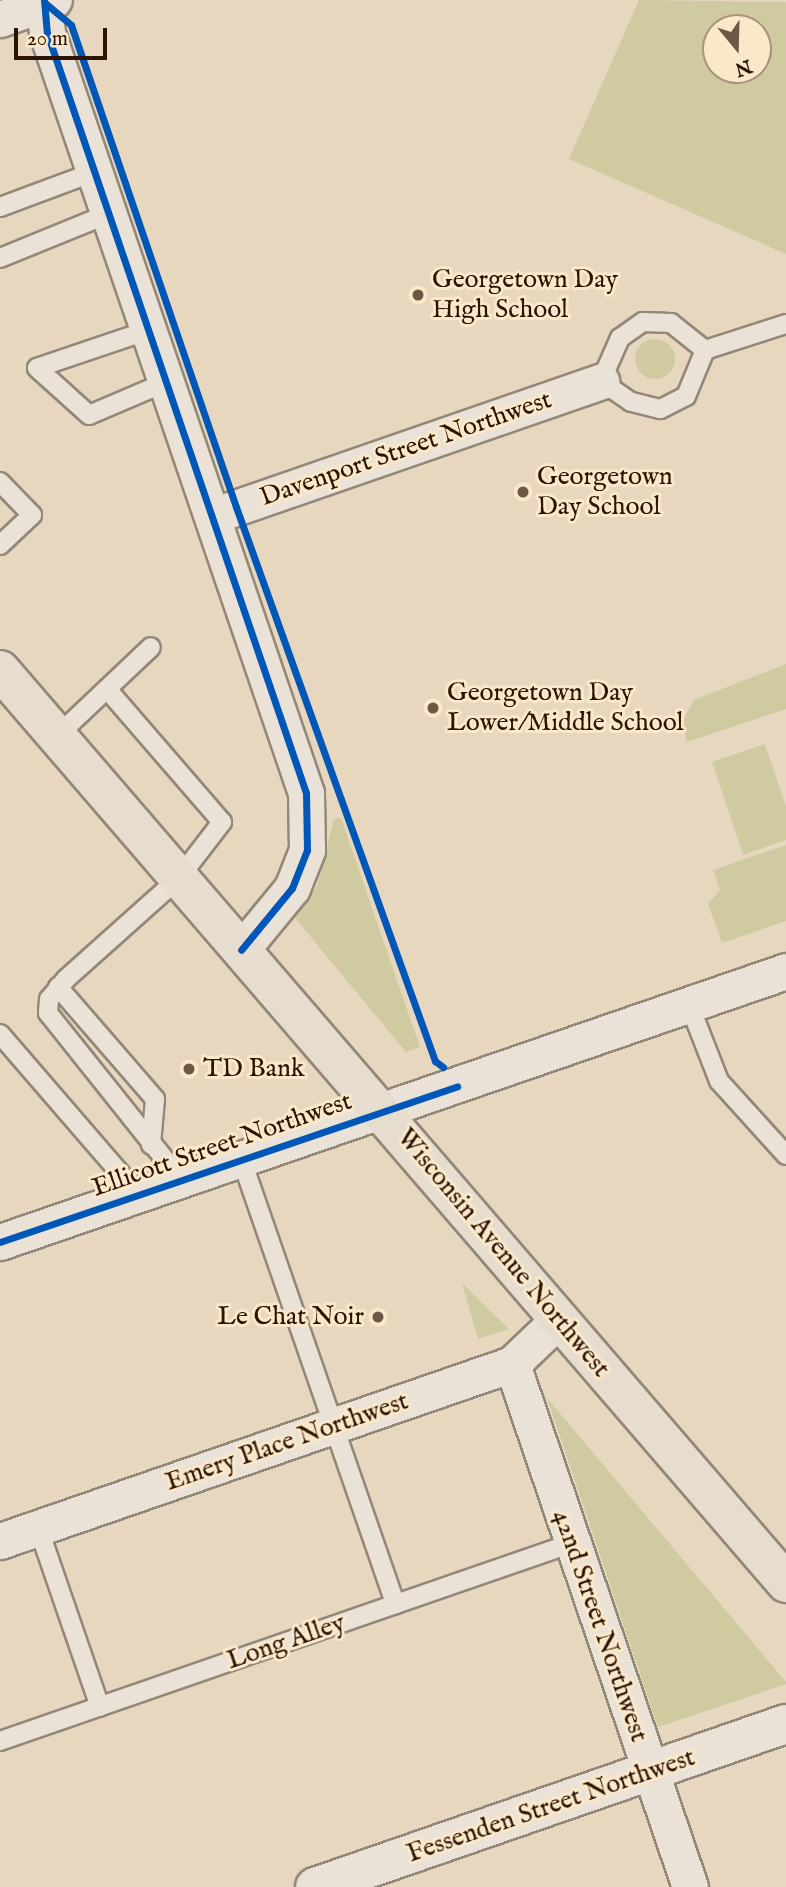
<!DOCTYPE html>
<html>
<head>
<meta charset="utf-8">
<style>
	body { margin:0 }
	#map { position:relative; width:786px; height:1887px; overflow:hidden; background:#e7d7be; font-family:"IM FELL English",serif }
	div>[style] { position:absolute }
	.green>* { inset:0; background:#d0caa1 }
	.round { border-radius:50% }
	.roads { filter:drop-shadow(2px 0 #938778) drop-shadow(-2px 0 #938778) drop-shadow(0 2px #938778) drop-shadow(0 -2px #938778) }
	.lane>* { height:18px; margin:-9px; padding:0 9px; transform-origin:9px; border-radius:9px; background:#eae2d6 }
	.street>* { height:35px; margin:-17.5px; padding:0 17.5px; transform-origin:17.5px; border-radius:17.5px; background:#eae2d6 }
	.secondary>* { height:38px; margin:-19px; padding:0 19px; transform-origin:19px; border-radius:19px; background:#eae2d6 }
	.primary>* { height:38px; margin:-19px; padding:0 19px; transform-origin:19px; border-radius:19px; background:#e6ddce }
	.cycleway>* { height:7px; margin:-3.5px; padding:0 3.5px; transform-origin:3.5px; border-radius:3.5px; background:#0057b8 }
	.dots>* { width:19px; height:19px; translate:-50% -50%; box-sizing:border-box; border:4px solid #fae8ca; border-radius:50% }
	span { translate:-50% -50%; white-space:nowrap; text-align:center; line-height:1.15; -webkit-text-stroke:6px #fae8ca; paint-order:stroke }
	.poi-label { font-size:26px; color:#2c1304 }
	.left { translate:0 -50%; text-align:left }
	.right { translate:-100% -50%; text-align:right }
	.street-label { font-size:26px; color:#2c1304 }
	.north { position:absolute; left:702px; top:14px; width:70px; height:70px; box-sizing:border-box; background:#fae8ca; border:2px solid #a8937b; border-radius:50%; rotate:161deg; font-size:19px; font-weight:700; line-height:28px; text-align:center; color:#2c1304 }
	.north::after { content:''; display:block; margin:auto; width:24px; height:32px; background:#6d5845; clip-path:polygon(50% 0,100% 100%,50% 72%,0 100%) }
	.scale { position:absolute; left:14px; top:28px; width:93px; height:32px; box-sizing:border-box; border:4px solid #2c1304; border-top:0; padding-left:9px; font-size:21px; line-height:24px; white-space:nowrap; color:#2c1304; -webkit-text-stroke:5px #fae8ca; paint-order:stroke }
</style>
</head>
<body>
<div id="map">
	<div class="green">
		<div style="clip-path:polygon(evenodd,639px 0,786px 2px,786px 254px,569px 159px,639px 0,716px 28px,758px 28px,758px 70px,716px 70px,716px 28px)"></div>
		<div class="round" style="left:635px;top:339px;width:40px;height:40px"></div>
		<div style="clip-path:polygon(786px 664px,786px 709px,687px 742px,682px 722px,694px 700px)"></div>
		<div style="clip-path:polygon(765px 744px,786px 807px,786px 840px,743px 855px,712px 762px)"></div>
		<div style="clip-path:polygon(341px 818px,420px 1047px,406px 1052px,295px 918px,317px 886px,334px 819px)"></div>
		<div style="clip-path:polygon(786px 845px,786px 921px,722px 943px,708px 904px,720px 890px,713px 870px)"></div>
		<div style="clip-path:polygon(462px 1283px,509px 1329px,478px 1339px)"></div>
		<div style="clip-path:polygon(547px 1398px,786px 1682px,786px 1684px,658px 1727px)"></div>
	</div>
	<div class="roads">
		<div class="lane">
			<div style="left:0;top:207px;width:100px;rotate:-20.4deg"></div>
			<div style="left:0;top:258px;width:117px;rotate:-22.2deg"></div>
			<div style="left:643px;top:322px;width:28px;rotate:2deg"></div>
			<div style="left:671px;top:323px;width:43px;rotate:38.5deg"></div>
			<div style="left:705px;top:350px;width:50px;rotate:112.4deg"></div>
			<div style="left:686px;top:396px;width:29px;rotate:153deg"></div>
			<div style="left:660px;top:409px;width:30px;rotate:-166deg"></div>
			<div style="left:631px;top:402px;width:37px;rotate:-145deg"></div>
			<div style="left:601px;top:381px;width:47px;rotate:-66.2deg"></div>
			<div style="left:620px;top:338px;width:28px;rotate:-35deg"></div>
			<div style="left:149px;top:330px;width:118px;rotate:161.3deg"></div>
			<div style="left:37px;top:368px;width:70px;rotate:42.1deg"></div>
			<div style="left:89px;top:415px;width:84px;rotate:-23.2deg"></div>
			<div style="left:705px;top:350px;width:85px;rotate:-17.8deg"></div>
			<div style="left:0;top:482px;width:46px;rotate:45.9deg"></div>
			<div style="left:32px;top:515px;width:44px;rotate:136.8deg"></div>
			<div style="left:107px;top:689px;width:176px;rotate:49.2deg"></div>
			<div style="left:222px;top:822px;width:71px;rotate:127.5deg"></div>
			<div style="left:179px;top:878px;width:152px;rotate:138.2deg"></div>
			<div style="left:66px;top:979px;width:26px;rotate:130deg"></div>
			<div style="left:49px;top:999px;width:14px;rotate:94deg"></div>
			<div style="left:48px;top:1013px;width:215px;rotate:51.4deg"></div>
			<div style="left:57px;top:736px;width:129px;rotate:-43.4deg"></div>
			<div style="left:58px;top:987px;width:148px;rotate:49.1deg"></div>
			<div style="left:155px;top:1099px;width:46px;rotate:95deg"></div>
			<div style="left:689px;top:1004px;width:83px;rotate:68.7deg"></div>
			<div style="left:719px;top:1081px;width:100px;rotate:47.8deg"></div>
			<div style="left:0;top:1034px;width:213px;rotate:49.2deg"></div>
			<div style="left:242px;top:1161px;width:469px;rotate:70.9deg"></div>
			<div style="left:38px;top:1527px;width:190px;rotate:71deg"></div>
			<div style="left:0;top:1741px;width:605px;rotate:-19.09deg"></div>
		</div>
		<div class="street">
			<div style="left:44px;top:0;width:33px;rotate:85deg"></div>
			<div style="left:47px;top:33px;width:803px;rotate:71.18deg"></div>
			<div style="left:306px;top:793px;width:57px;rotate:89deg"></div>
			<div style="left:307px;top:850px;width:41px;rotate:111.5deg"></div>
			<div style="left:292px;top:888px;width:80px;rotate:129.4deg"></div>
			<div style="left:0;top:19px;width:57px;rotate:-19.4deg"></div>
			<div style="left:212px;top:516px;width:412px;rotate:-19.1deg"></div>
			<div style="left:0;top:1242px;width:831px;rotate:-19.02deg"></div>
			<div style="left:512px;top:1364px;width:552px;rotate:71.2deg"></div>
			<div style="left:0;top:1541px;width:542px;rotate:-19.07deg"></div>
			<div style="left:512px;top:1364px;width:65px;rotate:-43.8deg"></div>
		</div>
		<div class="secondary">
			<div style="left:315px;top:1887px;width:498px;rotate:-19.1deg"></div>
		</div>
		<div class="primary">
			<div style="left:0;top:670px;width:1205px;rotate:49.27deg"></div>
		</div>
	</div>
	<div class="cycleway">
		<div style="left:44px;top:0;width:33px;rotate:85deg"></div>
		<div style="left:47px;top:33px;width:803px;rotate:71.18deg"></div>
		<div style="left:306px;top:793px;width:57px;rotate:89deg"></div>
		<div style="left:307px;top:850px;width:41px;rotate:111.5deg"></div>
		<div style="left:292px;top:888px;width:80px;rotate:129.4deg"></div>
		<div style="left:45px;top:3px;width:34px;rotate:40deg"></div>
		<div style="left:71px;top:25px;width:509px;rotate:71.1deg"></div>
		<div style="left:236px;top:507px;width:589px;rotate:70.24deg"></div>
		<div style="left:435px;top:1061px;width:10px;rotate:37deg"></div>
		<div style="left:0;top:1242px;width:483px;rotate:-18.8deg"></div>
	</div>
	<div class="dots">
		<div style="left:418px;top:295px;background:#6d5845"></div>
		<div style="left:523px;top:492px;background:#6d5845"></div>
		<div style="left:433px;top:708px;background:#6d5845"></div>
		<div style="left:189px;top:1069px;background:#6d5845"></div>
		<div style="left:378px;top:1317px;background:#6d5845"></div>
	</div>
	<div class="poi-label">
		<span class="left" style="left:432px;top:295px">Georgetown Day<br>High School</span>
		<span class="left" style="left:537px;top:492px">Georgetown<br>Day School</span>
		<span class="left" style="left:447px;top:708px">Georgetown Day<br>Lower/Middle School</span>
		<span class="left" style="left:203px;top:1069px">TD Bank</span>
		<span class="right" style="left:364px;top:1317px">Le Chat Noir</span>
	</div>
	<div class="street-label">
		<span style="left:406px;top:449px;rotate:-19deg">Davenport Street Northwest</span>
		<span style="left:222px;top:1145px;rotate:-19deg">Ellicott Street Northwest</span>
		<span style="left:503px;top:1253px;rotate:50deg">Wisconsin Avenue Northwest</span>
		<span style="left:287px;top:1442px;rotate:-19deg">Emery Place Northwest</span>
		<span style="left:600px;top:1626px;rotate:71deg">42nd Street Northwest</span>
		<span style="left:286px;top:1642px;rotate:-19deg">Long Alley</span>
		<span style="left:551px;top:1806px;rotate:-19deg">Fessenden Street Northwest</span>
	</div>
	<div class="north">N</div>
	<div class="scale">20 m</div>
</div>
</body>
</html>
